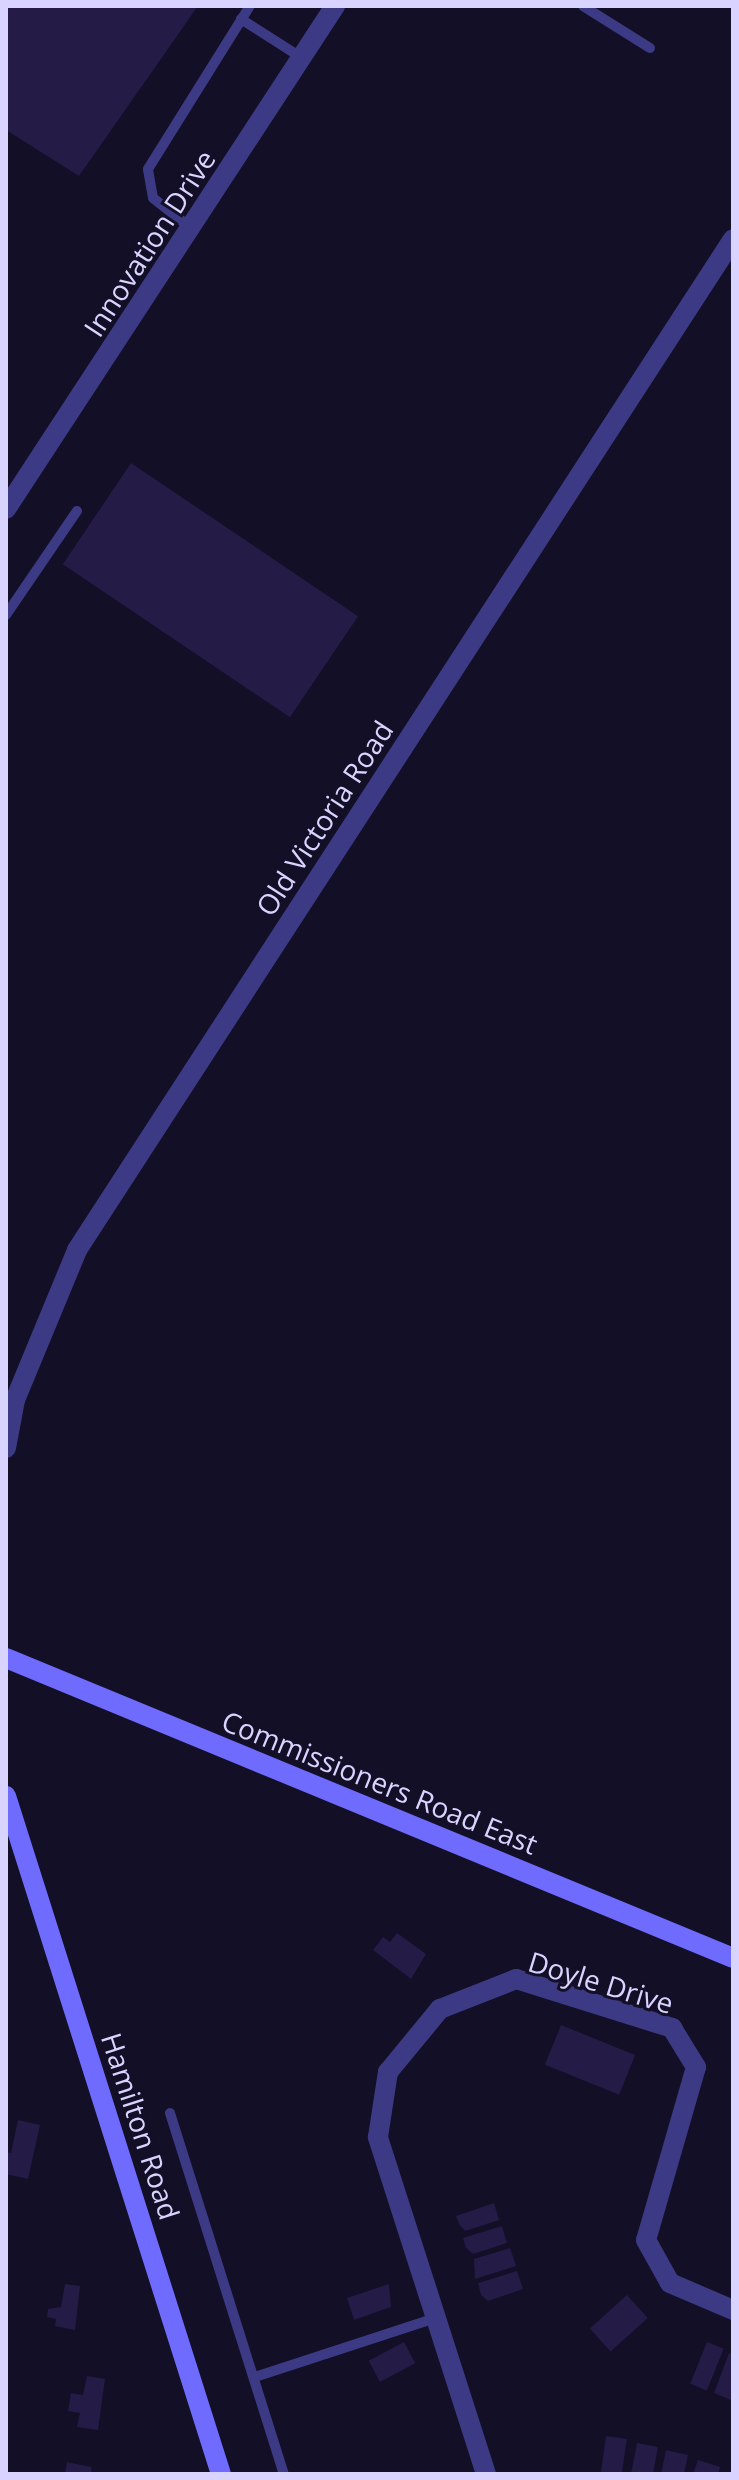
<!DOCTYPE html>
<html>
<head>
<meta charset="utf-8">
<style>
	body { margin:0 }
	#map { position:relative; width:739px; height:2480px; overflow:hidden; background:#130f26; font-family:"Open Sans",sans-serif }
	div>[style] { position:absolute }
	.building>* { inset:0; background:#241b47; transform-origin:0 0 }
	.service>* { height:10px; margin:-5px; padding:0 5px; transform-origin:5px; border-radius:5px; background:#3d3a85 }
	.minor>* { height:20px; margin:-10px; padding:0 10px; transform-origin:10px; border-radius:10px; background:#3d3a85 }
	.tertiary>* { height:20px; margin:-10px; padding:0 10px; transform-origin:10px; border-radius:10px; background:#3d3a85 }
	.secondary>* { height:20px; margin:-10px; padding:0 10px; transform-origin:10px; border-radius:10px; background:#6f6bff }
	span { translate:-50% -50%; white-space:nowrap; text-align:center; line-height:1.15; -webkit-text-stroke:6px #130f26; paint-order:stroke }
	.street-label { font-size:28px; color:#d9d4ff }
	.frame { position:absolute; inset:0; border:8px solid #d9d4ff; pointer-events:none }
</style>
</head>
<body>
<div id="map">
	<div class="building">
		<div style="clip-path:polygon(6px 6px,198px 6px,79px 176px,6px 130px)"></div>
		<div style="left:131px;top:463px;width:274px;height:122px;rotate:34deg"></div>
		<div style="clip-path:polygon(397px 1933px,426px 1954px,411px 1979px,373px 1950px,383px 1937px,390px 1942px)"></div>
		<div style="left:561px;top:2025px;width:80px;height:43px;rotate:22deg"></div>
		<div style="clip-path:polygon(18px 2120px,40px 2125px,28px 2179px,6px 2174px,6px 2152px,11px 2153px)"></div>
		<div style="clip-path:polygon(494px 2203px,499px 2220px,465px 2231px,459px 2224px,456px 2216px)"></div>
		<div style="clip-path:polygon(502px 2226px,507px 2243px,473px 2254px,466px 2248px,463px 2238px)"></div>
		<div style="clip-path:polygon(510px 2248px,516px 2266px,475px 2279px,474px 2259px)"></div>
		<div style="clip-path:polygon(517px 2271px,523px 2289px,488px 2301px,481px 2295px,478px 2283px)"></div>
		<div style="clip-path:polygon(65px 2284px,80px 2286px,75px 2330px,55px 2326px,56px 2319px,47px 2317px,48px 2309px,61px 2307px)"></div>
		<div style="clip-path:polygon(389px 2284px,391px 2307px,354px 2320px,347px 2298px)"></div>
		<div style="left:627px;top:2295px;width:31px;height:50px;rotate:48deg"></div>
		<div style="left:404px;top:2342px;width:24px;height:40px;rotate:62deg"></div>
		<div style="left:707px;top:2342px;width:18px;height:45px;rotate:22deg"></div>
		<div style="clip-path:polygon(729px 2353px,733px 2354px,731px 2400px,714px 2393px)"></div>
		<div style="clip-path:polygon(87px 2376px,105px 2379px,98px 2430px,77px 2427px,80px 2413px,68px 2411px,71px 2393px,83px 2395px)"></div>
		<div style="left:606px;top:2436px;width:21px;height:38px;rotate:8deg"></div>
		<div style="clip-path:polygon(637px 2443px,658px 2447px,653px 2474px,631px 2474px)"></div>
		<div style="clip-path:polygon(666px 2450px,688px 2455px,684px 2474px,661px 2474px)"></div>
		<div style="clip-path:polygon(698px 2460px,720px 2467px,718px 2474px,693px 2474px)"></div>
		<div style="clip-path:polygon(67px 2462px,91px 2467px,92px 2474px,65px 2474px)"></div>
	</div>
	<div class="service">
		<div style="left:583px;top:6px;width:79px;rotate:32.1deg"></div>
		<div style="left:241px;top:19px;width:72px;rotate:32.6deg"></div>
		<div style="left:191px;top:228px;width:48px;rotate:-141.7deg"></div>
		<div style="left:153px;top:198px;width:29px;rotate:-100deg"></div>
		<div style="left:148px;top:169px;width:192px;rotate:-58deg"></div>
		<div style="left:6px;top:615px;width:126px;rotate:-55.7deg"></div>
		<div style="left:170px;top:2113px;width:379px;rotate:72.5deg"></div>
		<div style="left:255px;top:2377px;width:190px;rotate:-18.1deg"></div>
	</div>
	<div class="minor">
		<div style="left:6px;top:509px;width:601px;rotate:-56.81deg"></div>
		<div style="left:486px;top:2474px;width:354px;rotate:-107.8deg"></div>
		<div style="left:378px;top:2137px;width:66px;rotate:-81.3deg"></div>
		<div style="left:388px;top:2072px;width:82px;rotate:-50.5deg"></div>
		<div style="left:440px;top:2009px;width:82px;rotate:-21.5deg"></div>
		<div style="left:516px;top:1979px;width:164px;rotate:17.4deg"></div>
		<div style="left:672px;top:2028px;width:46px;rotate:58.4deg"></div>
		<div style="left:696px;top:2067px;width:180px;rotate:106.1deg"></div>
		<div style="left:646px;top:2240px;width:49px;rotate:60.8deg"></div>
		<div style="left:670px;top:2283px;width:69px;rotate:23.2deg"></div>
	</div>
	<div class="tertiary">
		<div style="left:6px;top:1448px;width:49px;rotate:-79.4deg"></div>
		<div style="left:15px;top:1400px;width:162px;rotate:-67.5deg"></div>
		<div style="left:77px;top:1250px;width:1205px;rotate:-57.02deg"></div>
	</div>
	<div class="secondary">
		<div style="left:6px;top:1658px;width:786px;rotate:22.42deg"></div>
		<div style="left:6px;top:1796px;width:711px;rotate:72.41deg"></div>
	</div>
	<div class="street-label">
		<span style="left:149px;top:243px;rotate:-57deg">Innovation Drive</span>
		<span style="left:324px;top:818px;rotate:-57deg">Old Victoria Road</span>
		<span style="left:380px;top:1782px;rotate:22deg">Commissioners Road East</span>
		<span style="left:601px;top:1982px;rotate:17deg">Doyle Drive</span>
		<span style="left:141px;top:2126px;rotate:72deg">Hamilton Road</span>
	</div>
	<div class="frame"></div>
</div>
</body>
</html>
